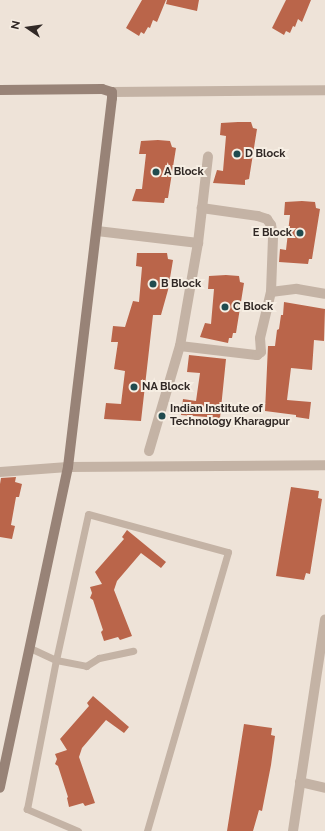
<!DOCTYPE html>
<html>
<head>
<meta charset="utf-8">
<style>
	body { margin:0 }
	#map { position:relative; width:325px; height:831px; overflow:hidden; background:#eee3d8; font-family:Raleway,sans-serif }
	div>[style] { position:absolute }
	.building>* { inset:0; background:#ba654a }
	.lane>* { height:7px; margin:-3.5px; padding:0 3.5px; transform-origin:3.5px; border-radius:3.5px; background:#c4b3a5 }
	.street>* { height:10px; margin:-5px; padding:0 5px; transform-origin:5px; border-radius:5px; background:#c4b3a5 }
	.secondary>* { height:10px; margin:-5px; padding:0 5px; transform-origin:5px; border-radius:5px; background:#988377 }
	.dots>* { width:11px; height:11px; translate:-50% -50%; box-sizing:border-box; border:2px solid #f6eee3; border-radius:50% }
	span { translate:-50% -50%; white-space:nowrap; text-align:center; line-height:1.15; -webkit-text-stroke:4px #f6eee3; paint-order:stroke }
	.poi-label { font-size:11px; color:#312926; font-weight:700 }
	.left { translate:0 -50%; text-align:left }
	.right { translate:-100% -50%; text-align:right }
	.north { position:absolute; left:8px; top:8px; width:40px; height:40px; -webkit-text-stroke:3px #f6eee3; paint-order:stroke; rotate:283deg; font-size:11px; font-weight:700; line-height:16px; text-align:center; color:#312926 }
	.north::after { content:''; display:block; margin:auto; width:14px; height:18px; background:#312926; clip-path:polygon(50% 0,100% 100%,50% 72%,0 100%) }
</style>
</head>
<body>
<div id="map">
	<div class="building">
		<div style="clip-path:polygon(142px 0,166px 0,157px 22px,153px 20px,150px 28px,148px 27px,144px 34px,141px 32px,139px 36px,126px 28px)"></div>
		<div style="clip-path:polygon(167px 0,199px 0,197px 11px,166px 4px)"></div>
		<div style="clip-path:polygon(286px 0,311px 0,302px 22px,298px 19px,295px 27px,293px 26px,290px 33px,286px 31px,284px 35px,272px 28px)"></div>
		<div style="clip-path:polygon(238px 122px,251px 122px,253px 128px,257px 129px,249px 179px,245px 180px,245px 185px,213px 183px,217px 170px,223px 171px,226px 136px,220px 135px,221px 123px)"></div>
		<div style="clip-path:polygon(158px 140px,170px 141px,172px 147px,176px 148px,168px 198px,165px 198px,164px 203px,132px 201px,136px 189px,142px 189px,146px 154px,139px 154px,141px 141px)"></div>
		<div style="clip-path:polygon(302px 201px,315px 202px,316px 208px,320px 209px,312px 259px,309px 259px,308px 264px,279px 262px,280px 249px,286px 250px,290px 215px,284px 215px,285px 202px)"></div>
		<div style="clip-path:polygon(137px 253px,167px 253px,168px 259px,173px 260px,168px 290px,161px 315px,153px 315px,141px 421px,104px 419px,106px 403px,121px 404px,125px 371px,114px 369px,118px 342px,111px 342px,113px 326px,125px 327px,133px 301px,139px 302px,142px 267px,136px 266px)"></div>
		<div style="clip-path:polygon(226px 275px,239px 276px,240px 282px,244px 283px,236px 333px,233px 333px,232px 338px,229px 338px,228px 343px,200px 337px,205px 323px,211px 324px,214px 289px,208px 289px,209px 276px)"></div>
		<div style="clip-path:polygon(284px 302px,325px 309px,324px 341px,314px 340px,312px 370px,291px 368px,287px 400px,311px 402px,309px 419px,296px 417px,296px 415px,265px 411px,268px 346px,275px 346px,277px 330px,279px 329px,281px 315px,283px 315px)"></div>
		<div style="clip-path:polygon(189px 355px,226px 359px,220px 418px,181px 415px,183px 399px,196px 401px,200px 373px,187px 372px)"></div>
		<div style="clip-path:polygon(16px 477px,15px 482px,22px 484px,19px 497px,16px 497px,11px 525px,15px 526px,12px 539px,0 537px,0 484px,1px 478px)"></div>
		<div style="clip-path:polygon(291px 487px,319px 491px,318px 498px,322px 499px,310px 574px,306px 573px,304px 580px,276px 576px)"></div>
		<div style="clip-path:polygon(127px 530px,166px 562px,161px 568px,141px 553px,117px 581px,114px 590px,132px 636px,120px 640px,118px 637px,104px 641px,101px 632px,103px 630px,93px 600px,90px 598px,92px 593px,90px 587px,102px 584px,95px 572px,124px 539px,122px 537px)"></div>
		<div style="clip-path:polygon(93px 696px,129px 727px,124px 733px,106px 720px,82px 748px,79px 757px,95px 803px,85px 806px,83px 803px,69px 807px,67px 798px,68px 797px,58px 766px,55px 764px,57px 759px,55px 754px,67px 750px,60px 739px,89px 706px,87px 703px)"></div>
		<div style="clip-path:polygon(244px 724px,272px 728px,271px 735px,275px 736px,271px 765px,262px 811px,259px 810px,253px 831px,227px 831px)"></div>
	</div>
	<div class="lane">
		<div style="left:30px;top:648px;width:29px;rotate:25deg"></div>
		<div style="left:56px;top:660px;width:31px;rotate:11deg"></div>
		<div style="left:86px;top:666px;width:15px;rotate:-32deg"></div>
		<div style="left:99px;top:658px;width:35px;rotate:-12deg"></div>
		<div style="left:78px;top:831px;width:56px;rotate:-156.7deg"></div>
		<div style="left:27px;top:809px;width:152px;rotate:-79deg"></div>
		<div style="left:56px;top:660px;width:149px;rotate:-77.6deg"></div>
		<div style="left:88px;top:514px;width:145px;rotate:15.2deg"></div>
		<div style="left:228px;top:552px;width:291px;rotate:106.2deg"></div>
	</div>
	<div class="street">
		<div style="left:112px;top:92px;width:213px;rotate:-0.5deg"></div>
		<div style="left:97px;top:231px;width:102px;rotate:6.8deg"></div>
		<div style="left:271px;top:292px;width:26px;rotate:-7deg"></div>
		<div style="left:297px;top:289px;width:28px;rotate:10deg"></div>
		<div style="left:180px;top:346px;width:78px;rotate:6.7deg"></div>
		<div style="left:257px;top:355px;width:5px;rotate:-37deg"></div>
		<div style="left:261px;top:352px;width:14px;rotate:-94deg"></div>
		<div style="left:260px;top:338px;width:47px;rotate:-76.6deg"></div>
		<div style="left:271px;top:292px;width:55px;rotate:-87.9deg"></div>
		<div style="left:273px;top:237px;width:12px;rotate:-99deg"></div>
		<div style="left:271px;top:225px;width:7px;rotate:-124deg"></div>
		<div style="left:267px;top:219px;width:9px;rotate:-162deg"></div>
		<div style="left:258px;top:216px;width:57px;rotate:-171.9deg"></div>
		<div style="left:149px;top:451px;width:109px;rotate:-73.6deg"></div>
		<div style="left:180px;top:346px;width:105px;rotate:-80.1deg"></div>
		<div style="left:198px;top:243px;width:87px;rotate:-83.4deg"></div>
		<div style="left:0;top:472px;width:68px;rotate:-4.2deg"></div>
		<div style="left:68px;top:467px;width:257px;rotate:-0.4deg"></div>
		<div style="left:300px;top:782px;width:26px;rotate:13deg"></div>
		<div style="left:293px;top:831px;width:214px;rotate:-81.4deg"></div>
	</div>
	<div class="secondary">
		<div style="left:0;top:90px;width:102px;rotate:-0.6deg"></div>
		<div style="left:102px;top:89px;width:10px;rotate:17deg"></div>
		<div style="left:112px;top:92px;width:6px;rotate:90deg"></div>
		<div style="left:112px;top:98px;width:372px;rotate:96.8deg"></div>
		<div style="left:68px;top:467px;width:328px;rotate:102deg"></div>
	</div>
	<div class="dots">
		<div style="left:237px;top:154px;background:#204b4e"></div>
		<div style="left:156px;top:172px;background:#204b4e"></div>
		<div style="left:300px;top:233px;background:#204b4e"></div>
		<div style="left:153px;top:284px;background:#204b4e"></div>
		<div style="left:225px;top:307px;background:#204b4e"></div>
		<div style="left:134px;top:387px;background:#204b4e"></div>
		<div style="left:162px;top:416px;background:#204b4e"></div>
	</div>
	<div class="poi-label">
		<span class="left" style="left:245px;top:154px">D Block</span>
		<span class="left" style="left:164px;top:172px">A Block</span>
		<span class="right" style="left:292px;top:233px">E Block</span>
		<span class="left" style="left:161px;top:284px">B Block</span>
		<span class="left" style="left:233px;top:307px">C Block</span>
		<span class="left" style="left:142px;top:387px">NA Block</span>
		<span class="left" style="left:170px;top:416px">Indian Institute of<br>Technology Kharagpur</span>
	</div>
	<div class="north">N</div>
</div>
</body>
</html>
